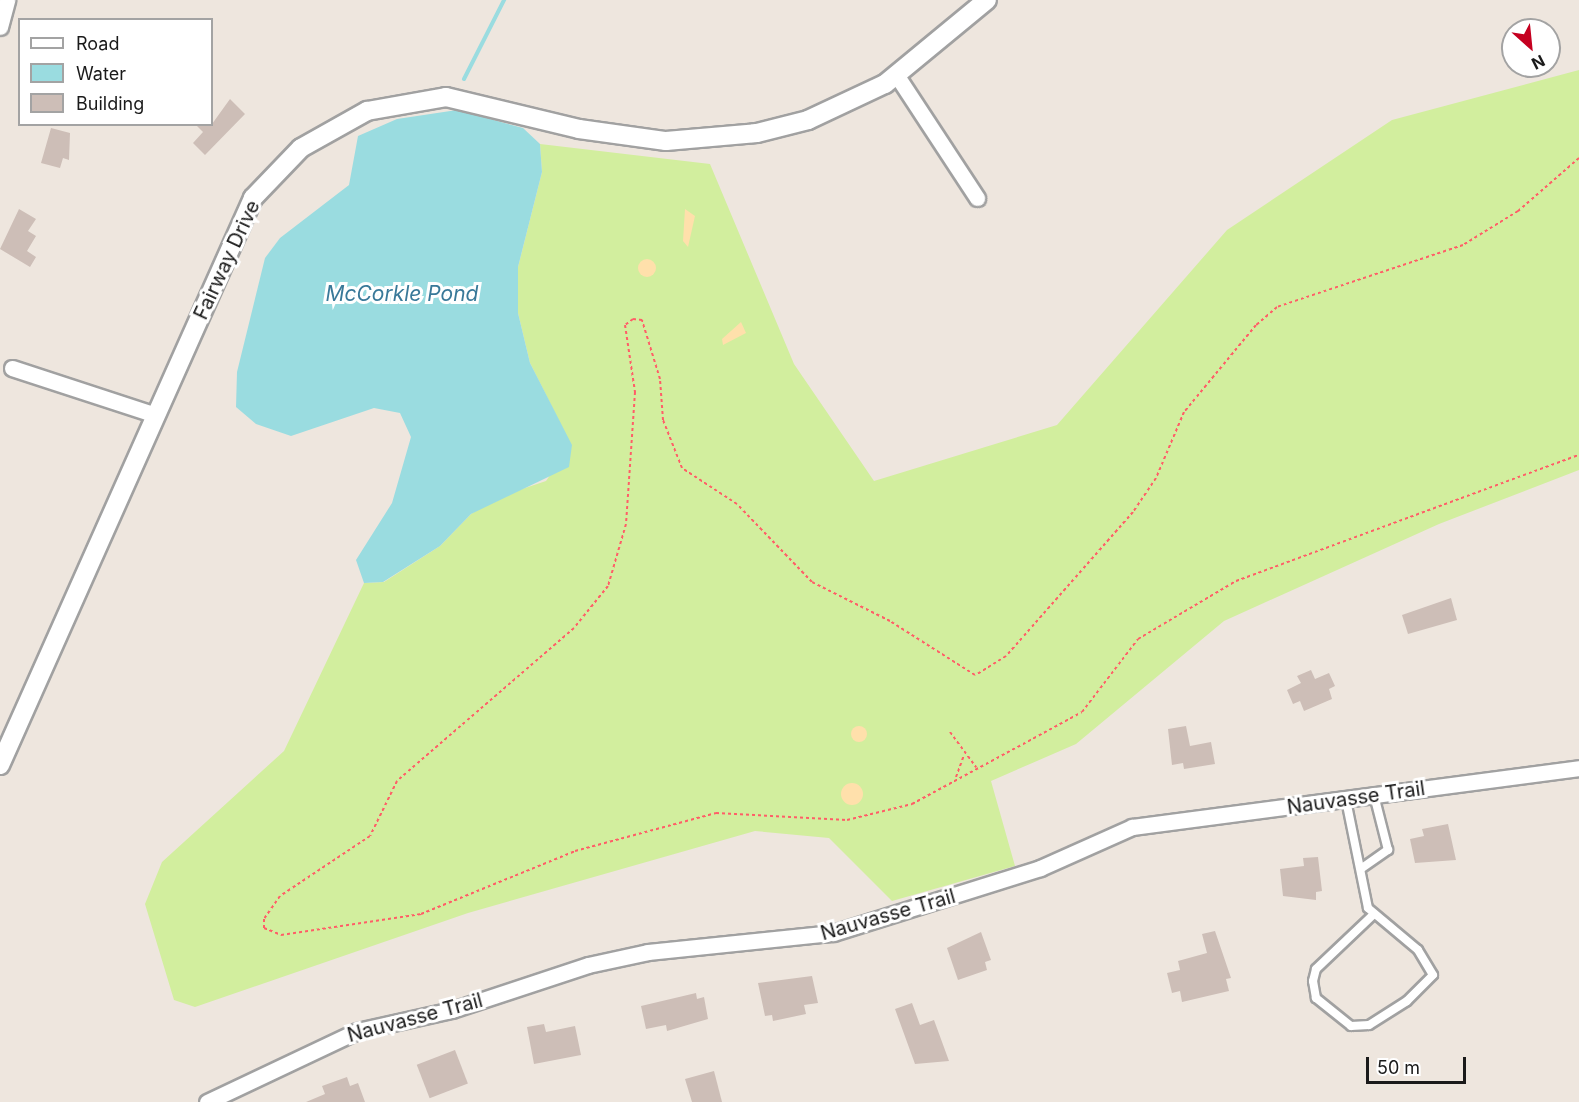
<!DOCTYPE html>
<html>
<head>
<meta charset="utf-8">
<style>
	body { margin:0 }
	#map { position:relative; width:1579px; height:1102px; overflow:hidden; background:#eee6de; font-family:Inter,sans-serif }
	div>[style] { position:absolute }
	.grass>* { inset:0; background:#d2ee9e }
	.sand>* { inset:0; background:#ffe0ab }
	.round { border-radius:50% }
	.water>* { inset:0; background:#9adce0 }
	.stream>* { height:4px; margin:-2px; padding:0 2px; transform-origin:2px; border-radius:2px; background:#9adce0 }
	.building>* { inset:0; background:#cdbeb7; transform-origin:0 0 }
	.path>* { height:2px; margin-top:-1px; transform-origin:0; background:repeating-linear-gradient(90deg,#ff5e67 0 3px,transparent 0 6px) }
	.roads { filter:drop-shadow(2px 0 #a1a1a1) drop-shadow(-2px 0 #a1a1a1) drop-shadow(0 2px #a1a1a1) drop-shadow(0 -2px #a1a1a1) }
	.service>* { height:8px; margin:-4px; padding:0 4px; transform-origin:4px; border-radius:4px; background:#fff }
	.minor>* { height:15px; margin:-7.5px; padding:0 7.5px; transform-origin:7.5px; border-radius:7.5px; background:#fff }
	.tertiary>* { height:18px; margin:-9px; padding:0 9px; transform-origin:9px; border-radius:9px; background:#fff }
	span { translate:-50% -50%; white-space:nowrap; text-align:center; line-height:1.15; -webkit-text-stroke:6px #fff; paint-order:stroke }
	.street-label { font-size:20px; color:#1a1a1a }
	.water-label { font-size:21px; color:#397999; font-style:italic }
	.legend { position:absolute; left:18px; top:18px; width:195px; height:108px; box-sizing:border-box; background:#fff; border:2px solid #a3a3a3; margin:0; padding:8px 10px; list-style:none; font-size:18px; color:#1a1a1a }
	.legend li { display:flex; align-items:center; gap:12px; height:30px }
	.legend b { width:30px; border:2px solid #a3a3a3 }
	.north { position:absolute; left:1501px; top:18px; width:60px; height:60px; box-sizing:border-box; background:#fff; border:2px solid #a3a3a3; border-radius:50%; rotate:153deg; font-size:16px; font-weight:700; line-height:24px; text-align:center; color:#1a1a1a }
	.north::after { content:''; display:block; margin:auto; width:21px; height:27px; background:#c50020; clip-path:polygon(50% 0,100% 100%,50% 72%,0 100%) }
	.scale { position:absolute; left:1366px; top:1057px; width:100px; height:27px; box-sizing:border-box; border:3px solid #1a1a1a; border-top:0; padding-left:8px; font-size:18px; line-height:21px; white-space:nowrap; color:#1a1a1a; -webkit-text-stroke:4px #fff; paint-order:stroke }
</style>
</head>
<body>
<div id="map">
	<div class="grass">
		<div style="clip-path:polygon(1579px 70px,1579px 470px,1439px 524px,1224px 621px,1076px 744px,991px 781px,1015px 866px,892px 901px,829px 838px,755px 831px,468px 913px,195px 1007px,174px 1000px,145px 904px,162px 862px,284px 751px,364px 583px,384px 582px,440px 546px,471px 514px,498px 497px,546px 481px,571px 445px,530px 363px,518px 313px,518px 267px,542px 172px,540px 144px,710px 164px,794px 364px,874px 481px,1057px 425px,1227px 230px,1392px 120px)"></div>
	</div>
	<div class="sand">
		<div style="clip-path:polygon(685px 209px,695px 216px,688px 247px,683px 241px)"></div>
		<div class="round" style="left:638px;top:259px;width:18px;height:18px"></div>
		<div style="clip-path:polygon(741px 322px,746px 333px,723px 345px,722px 339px)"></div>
		<div class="round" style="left:851px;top:726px;width:16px;height:16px"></div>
		<div class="round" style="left:841px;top:783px;width:22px;height:22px"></div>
	</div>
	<div class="water">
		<div style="clip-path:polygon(457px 110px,523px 128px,540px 144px,542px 172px,518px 267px,518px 313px,530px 363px,572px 445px,569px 467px,471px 514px,440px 546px,383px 582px,364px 583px,356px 560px,392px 503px,411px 437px,400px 413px,374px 408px,291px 436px,256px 424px,236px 407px,237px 372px,265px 258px,280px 238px,349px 185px,358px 136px,397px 119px)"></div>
	</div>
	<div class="stream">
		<div style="left:464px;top:79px;width:89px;rotate:-63.1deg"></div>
	</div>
	<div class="building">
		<div style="clip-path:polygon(230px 99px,245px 114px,205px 155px,193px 143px,203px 132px,195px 124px,212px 124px)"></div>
		<div style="clip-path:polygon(51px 128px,70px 133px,69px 160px,63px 158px,60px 168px,41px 163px)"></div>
		<div style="clip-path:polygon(19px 209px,36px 219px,28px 231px,36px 236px,27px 251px,36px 257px,30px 267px,0 249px)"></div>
		<div style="clip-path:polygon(1451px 598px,1457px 620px,1408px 634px,1402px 615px)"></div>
		<div style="clip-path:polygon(1311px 670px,1315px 679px,1329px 673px,1335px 686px,1329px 689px,1332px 699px,1304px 711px,1300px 701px,1293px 704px,1287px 690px,1301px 683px,1297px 676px)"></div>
		<div style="clip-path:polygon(1186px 726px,1190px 746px,1211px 742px,1215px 764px,1184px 769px,1183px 763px,1172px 765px,1168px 729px)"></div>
		<div style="clip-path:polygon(1448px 824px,1456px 860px,1415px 863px,1410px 839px,1424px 836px,1422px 829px)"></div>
		<div style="clip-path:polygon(1318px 857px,1322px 891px,1316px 892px,1316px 900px,1283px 896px,1280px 869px,1304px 866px,1303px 858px)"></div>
		<div style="clip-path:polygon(1215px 931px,1231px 978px,1226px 979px,1229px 991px,1182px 1002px,1180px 991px,1172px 993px,1167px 973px,1180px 970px,1178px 961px,1207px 953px,1202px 934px)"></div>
		<div style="clip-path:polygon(981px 932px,991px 960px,985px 962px,987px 970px,958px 980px,947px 948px)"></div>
		<div style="clip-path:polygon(812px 976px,818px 1003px,804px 1005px,806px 1014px,773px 1021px,772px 1015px,765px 1016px,758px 983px)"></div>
		<div style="clip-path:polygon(696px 993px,697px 999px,704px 997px,708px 1019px,667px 1031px,666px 1025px,646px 1029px,641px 1006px)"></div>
		<div style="clip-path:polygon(912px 1003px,920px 1025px,934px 1020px,949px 1061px,915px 1064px,895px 1009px)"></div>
		<div style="clip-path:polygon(544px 1024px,546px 1032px,575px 1026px,581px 1055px,534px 1064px,527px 1027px)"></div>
		<div style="left:455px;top:1050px;width:36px;height:41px;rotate:69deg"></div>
		<div style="clip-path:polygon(714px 1071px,722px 1102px,692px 1102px,685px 1079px)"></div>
		<div style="clip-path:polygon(347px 1077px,350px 1086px,358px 1083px,365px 1102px,306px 1102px,325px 1094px,322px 1086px)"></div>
	</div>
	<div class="path">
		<div style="left:1579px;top:158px;width:81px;rotate:139deg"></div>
		<div style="left:1518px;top:211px;width:65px;rotate:148.3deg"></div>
		<div style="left:1463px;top:245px;width:196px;rotate:161.6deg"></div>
		<div style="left:1277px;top:307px;width:28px;rotate:139deg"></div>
		<div style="left:1256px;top:325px;width:113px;rotate:129.6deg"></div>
		<div style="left:1184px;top:412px;width:72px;rotate:113deg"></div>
		<div style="left:1156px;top:478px;width:41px;rotate:124.1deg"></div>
		<div style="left:1133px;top:512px;width:192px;rotate:131.4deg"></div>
		<div style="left:1006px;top:656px;width:36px;rotate:148deg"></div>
		<div style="left:975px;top:675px;width:101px;rotate:-147.6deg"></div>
		<div style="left:890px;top:621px;width:87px;rotate:-153.4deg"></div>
		<div style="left:812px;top:582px;width:108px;rotate:-133.9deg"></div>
		<div style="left:737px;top:504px;width:66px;rotate:-146.8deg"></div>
		<div style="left:682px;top:468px;width:52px;rotate:-111.6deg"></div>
		<div style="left:663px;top:420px;width:41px;rotate:-94.2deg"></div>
		<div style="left:660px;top:379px;width:62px;rotate:-107deg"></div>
		<div style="left:642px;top:320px;width:9px;rotate:-174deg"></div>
		<div style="left:633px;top:319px;width:10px;rotate:143deg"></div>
		<div style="left:625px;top:325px;width:68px;rotate:81.5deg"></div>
		<div style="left:635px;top:392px;width:132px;rotate:93.9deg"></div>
		<div style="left:626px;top:524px;width:65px;rotate:106.2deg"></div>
		<div style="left:608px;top:586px;width:54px;rotate:129deg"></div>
		<div style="left:574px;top:628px;width:234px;rotate:139.2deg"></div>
		<div style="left:397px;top:781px;width:61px;rotate:116.1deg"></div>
		<div style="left:370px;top:836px;width:108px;rotate:146.3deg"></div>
		<div style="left:280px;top:896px;width:28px;rotate:125deg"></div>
		<div style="left:264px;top:919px;width:9px;rotate:90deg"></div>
		<div style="left:264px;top:928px;width:18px;rotate:22deg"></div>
		<div style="left:281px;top:935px;width:142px;rotate:-8.5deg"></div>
		<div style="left:421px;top:914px;width:166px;rotate:-22.2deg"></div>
		<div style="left:575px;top:851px;width:146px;rotate:-15.1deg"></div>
		<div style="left:716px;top:813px;width:131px;rotate:3.1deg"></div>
		<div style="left:847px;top:820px;width:67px;rotate:-13.8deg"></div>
		<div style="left:912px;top:804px;width:193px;rotate:-28.4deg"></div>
		<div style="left:1082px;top:712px;width:92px;rotate:-52.5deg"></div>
		<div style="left:1138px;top:639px;width:114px;rotate:-30.6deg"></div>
		<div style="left:1236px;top:581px;width:365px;rotate:-20.2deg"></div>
		<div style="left:950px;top:732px;width:44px;rotate:53.4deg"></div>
		<div style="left:956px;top:777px;width:23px;rotate:-70deg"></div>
	</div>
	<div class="roads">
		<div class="service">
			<div style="left:1346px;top:800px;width:110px;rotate:78.5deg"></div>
			<div style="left:1368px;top:908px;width:65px;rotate:40deg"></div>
			<div style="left:1418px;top:950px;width:29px;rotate:59deg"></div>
			<div style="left:1433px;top:975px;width:37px;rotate:135deg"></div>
			<div style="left:1407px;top:1001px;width:45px;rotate:147.7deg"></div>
			<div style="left:1369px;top:1025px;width:18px;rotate:177deg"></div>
			<div style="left:1351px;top:1026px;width:45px;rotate:-141.3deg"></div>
			<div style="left:1316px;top:998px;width:17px;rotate:-100deg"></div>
			<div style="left:1313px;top:981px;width:12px;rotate:-76deg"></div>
			<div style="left:1316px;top:969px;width:79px;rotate:-43.5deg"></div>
			<div style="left:1362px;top:868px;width:32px;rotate:-35deg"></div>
			<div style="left:1388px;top:850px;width:57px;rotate:-104.3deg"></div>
		</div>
		<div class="minor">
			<div style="left:0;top:27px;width:28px;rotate:-75deg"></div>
			<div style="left:897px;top:76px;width:146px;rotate:56.7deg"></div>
			<div style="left:12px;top:368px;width:151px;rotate:18.1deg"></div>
			<div style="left:207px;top:1102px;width:166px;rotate:-25.3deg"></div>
			<div style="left:357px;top:1031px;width:97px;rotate:-12.5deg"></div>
			<div style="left:452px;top:1010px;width:143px;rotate:-18.3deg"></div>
			<div style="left:588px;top:965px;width:61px;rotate:-12.2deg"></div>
			<div style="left:648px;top:952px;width:186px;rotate:-5.9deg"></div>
			<div style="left:833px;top:933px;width:217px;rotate:-17.4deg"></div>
			<div style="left:1040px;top:868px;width:101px;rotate:-24deg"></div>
			<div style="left:1132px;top:827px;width:451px;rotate:-7.5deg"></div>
		</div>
		<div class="tertiary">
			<div style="left:0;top:765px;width:621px;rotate:-65.95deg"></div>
			<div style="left:253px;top:198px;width:69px;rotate:-46.2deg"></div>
			<div style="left:301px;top:148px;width:76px;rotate:-29.3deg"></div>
			<div style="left:367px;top:111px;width:80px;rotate:-10deg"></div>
			<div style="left:446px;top:97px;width:137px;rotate:13.5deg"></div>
			<div style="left:579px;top:129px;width:88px;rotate:7.9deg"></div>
			<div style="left:666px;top:141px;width:91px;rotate:-5deg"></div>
			<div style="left:757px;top:133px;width:53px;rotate:-14.3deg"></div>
			<div style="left:808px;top:120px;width:85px;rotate:-25.1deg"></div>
			<div style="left:885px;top:84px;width:132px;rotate:-39.5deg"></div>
		</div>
	</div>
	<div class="street-label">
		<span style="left:227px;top:260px;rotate:-65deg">Fairway Drive</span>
		<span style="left:1356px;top:798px;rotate:-8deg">Nauvasse Trail</span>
		<span style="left:888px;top:915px;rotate:-16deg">Nauvasse Trail</span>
		<span style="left:415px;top:1018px;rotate:-15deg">Nauvasse Trail</span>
	</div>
	<div class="water-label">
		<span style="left:402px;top:294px">McCorkle Pond</span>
	</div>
	<ul class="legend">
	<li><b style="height:8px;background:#fff"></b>Road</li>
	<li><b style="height:16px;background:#9adce0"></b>Water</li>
	<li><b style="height:16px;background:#cdbeb7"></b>Building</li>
	</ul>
	<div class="north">N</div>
	<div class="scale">50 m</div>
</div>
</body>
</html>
